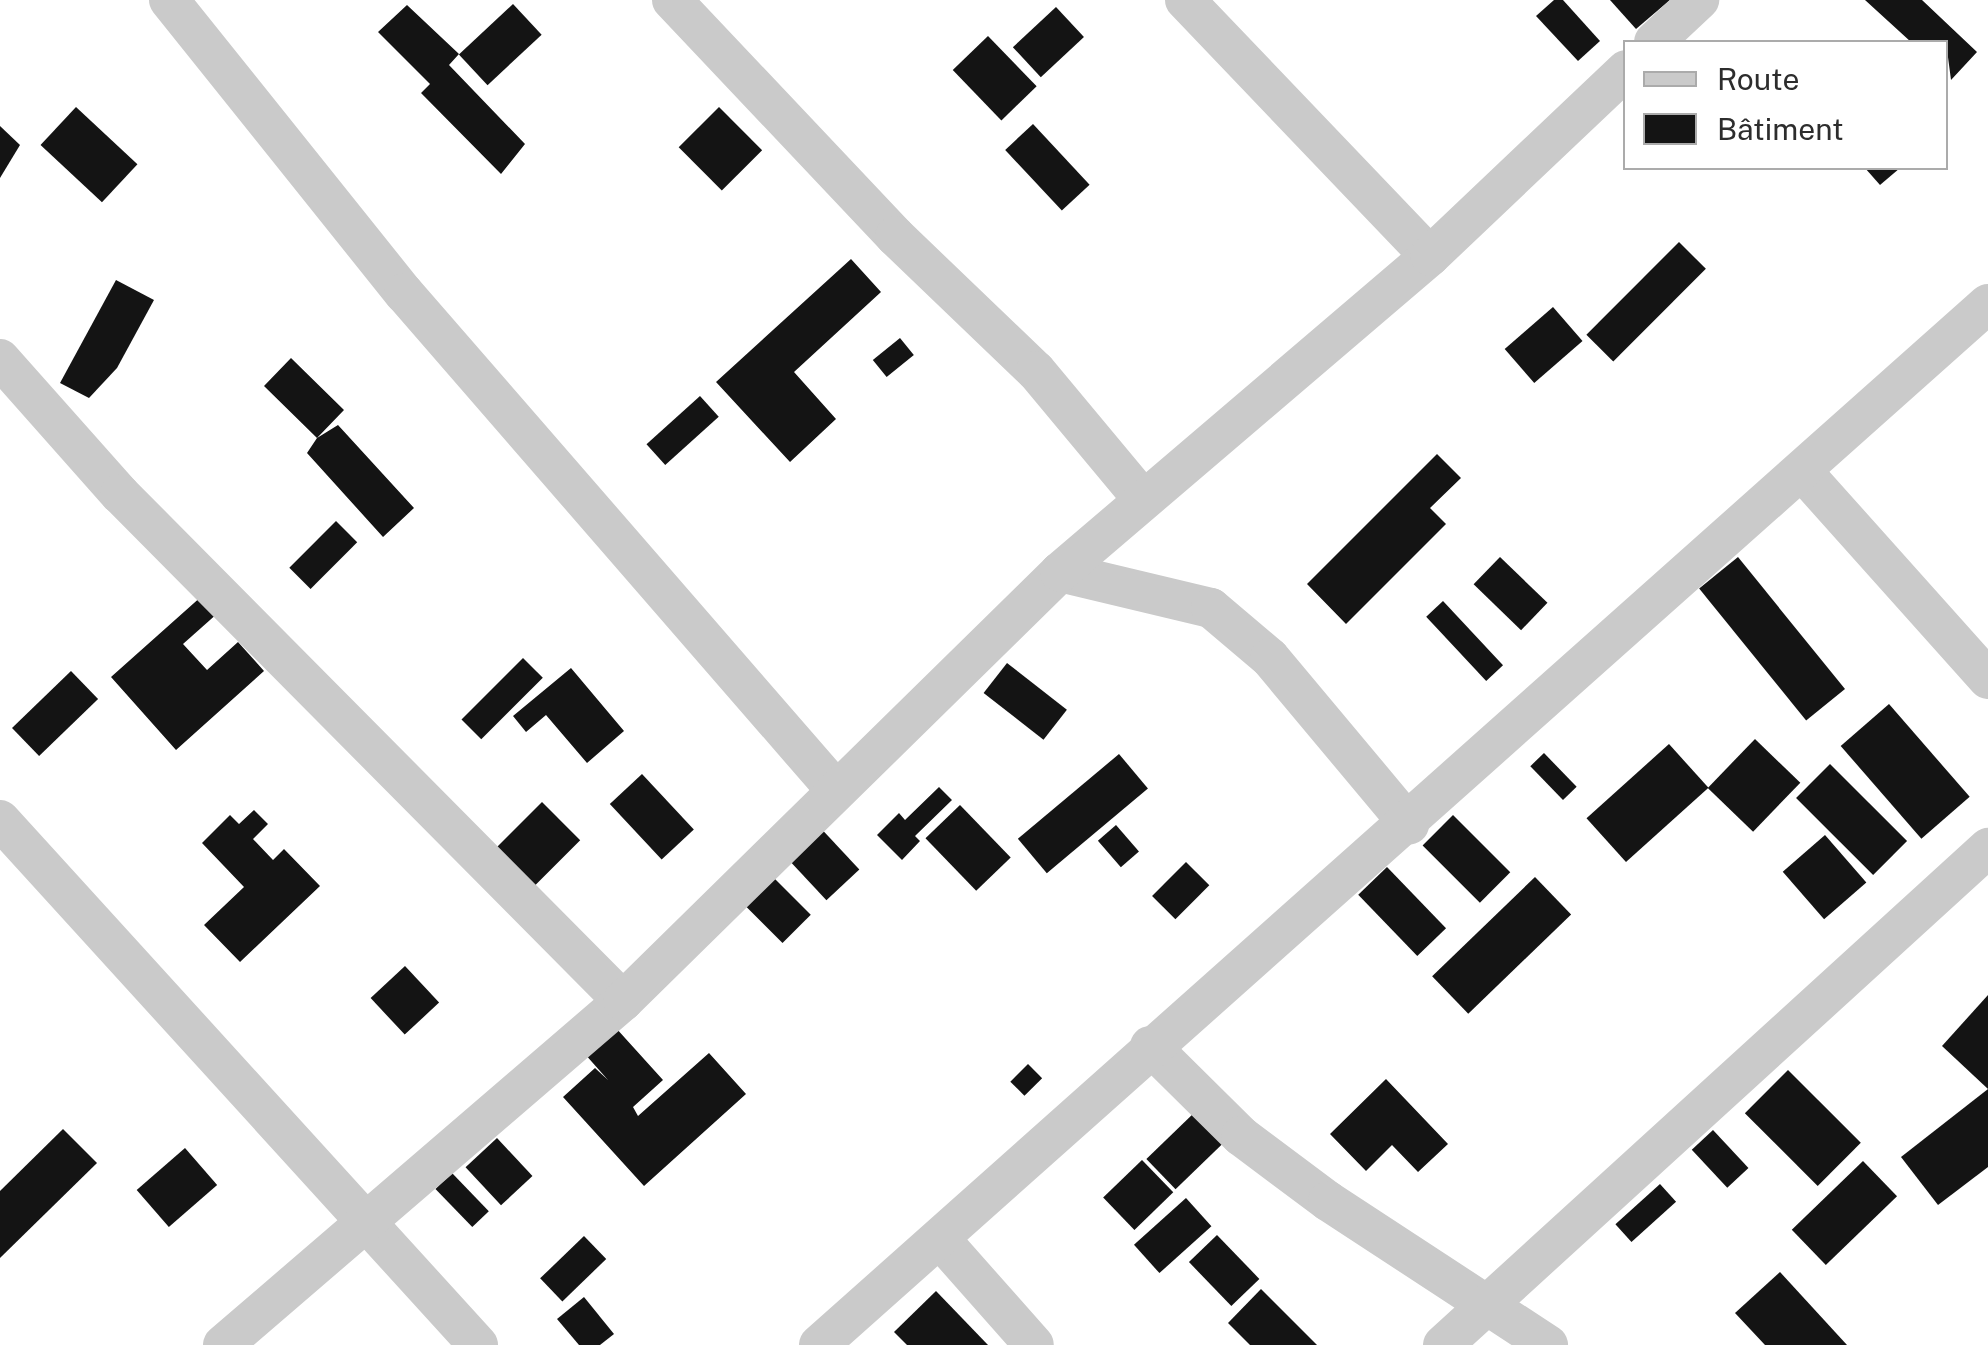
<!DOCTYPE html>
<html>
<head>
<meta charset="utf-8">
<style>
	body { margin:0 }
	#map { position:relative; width:1988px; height:1345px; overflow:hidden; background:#fff; font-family:"Public Sans",sans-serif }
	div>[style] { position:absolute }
	.building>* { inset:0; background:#141414; transform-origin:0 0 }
	.street>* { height:40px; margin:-20px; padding:0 20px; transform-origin:20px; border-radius:20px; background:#cacaca }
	span { translate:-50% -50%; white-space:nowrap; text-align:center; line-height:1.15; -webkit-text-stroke:10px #fff; paint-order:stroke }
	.legend { position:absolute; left:1623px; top:40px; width:325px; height:130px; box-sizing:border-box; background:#fff; border:2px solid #ababab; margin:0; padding:12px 18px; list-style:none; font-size:30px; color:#2d2d2d }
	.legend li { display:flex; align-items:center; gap:20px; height:50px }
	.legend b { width:50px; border:2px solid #ababab }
</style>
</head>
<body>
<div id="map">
	<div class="building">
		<div style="clip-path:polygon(1554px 0,1563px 0,1600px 41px,1578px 61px,1536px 16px)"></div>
		<div style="clip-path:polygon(1610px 0,1670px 0,1636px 29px)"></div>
		<div style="clip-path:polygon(1865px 0,1922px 0,1977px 52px,1951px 80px,1946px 42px,1911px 42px)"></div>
		<div style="left:513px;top:4px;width:42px;height:74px;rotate:47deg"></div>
		<div style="clip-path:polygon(407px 5px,459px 54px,449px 65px,525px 144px,501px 174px,421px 93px,430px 84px,378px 32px)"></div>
		<div style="left:1056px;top:7px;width:41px;height:59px;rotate:47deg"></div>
		<div style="left:988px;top:36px;width:70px;height:49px;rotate:46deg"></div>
		<div style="left:76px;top:107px;width:84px;height:52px;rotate:43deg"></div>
		<div style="left:719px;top:107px;width:61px;height:57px;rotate:45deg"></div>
		<div style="left:1033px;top:124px;width:83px;height:38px;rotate:47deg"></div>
		<div style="clip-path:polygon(0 126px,20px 145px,0 178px)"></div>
		<div style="clip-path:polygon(1865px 168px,1900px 168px,1880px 185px)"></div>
		<div style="left:1679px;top:242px;width:38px;height:131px;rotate:45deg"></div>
		<div style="clip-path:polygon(851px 259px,881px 292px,794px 372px,836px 419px,790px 462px,716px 382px)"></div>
		<div style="clip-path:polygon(116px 280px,154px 300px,117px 368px,89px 398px,60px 383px)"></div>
		<div style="left:1553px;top:307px;width:45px;height:64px;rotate:49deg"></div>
		<div style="left:900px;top:338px;width:22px;height:35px;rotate:51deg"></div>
		<div style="clip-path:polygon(291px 358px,344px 410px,317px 438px,338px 425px,414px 508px,383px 537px,307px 453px,317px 438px,264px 386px)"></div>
		<div style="left:700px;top:396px;width:28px;height:72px;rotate:48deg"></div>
		<div style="clip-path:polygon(1437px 454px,1461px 478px,1430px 508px,1446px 524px,1346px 624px,1307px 584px)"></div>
		<div style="left:336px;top:521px;width:30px;height:66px;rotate:45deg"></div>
		<div style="left:1500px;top:557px;width:66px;height:38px;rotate:44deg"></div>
		<div style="left:1738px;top:557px;width:170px;height:50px;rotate:51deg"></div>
		<div style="clip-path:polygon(203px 595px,219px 612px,183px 644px,207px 670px,238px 642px,264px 671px,176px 750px,111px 677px)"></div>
		<div style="left:1443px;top:601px;width:88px;height:23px;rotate:47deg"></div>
		<div style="left:523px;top:658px;width:28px;height:87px;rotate:45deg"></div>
		<div style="left:1007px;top:663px;width:76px;height:38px;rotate:38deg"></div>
		<div style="clip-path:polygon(571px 668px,624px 731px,587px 763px,546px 715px,526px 732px,513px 716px)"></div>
		<div style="left:71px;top:671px;width:39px;height:82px;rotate:46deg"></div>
		<div style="left:1889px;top:704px;width:123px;height:64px;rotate:49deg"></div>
		<div style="left:1755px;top:739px;width:63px;height:68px;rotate:44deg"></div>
		<div style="left:1669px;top:744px;width:59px;height:111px;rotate:48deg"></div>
		<div style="left:1544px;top:753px;width:47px;height:19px;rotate:46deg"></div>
		<div style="left:1119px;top:754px;width:45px;height:132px;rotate:50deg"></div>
		<div style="left:1830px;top:764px;width:109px;height:48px;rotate:45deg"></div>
		<div style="left:642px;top:774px;width:76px;height:44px;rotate:47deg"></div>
		<div style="clip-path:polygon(939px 787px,952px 800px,915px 836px,920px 841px,902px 860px,877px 835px,899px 813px,905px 820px)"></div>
		<div style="left:542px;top:802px;width:54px;height:64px;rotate:45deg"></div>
		<div style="left:960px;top:805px;width:73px;height:48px;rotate:46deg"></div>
		<div style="clip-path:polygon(254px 810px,268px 824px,253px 839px,273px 860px,284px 849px,320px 886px,240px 962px,204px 925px,244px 887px,202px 843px,230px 815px,239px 824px)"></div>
		<div style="left:1453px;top:815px;width:81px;height:43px;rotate:45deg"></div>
		<div style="left:815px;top:822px;width:65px;height:45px;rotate:47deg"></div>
		<div style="left:1116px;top:825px;width:35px;height:24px;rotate:49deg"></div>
		<div style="left:1825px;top:835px;width:63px;height:56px;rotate:49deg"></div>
		<div style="left:1186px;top:862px;width:33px;height:48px;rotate:45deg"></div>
		<div style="left:762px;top:866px;width:69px;height:40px;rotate:45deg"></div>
		<div style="left:1387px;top:867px;width:85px;height:40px;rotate:46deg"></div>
		<div style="left:1535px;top:877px;width:52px;height:143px;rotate:46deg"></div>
		<div style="left:405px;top:966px;width:50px;height:47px;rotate:47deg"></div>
		<div style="clip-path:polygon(1988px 995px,1988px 1089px,1942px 1046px)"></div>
		<div style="clip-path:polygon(606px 1017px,663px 1080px,633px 1107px,638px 1116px,709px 1053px,746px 1094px,644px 1186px,563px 1097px,595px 1068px,608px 1080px,576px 1044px)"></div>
		<div style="left:1028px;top:1064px;width:20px;height:25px;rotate:45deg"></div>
		<div style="left:1788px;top:1070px;width:103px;height:61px;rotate:45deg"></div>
		<div style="clip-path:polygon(1386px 1079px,1448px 1144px,1418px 1172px,1392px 1145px,1366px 1171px,1330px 1134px)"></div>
		<div style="clip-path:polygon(1988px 1089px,1988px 1167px,1938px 1205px,1901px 1157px)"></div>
		<div style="left:1196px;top:1111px;width:42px;height:69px;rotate:46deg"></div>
		<div style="clip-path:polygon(63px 1129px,97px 1163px,0 1258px,0 1191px)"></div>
		<div style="left:1713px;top:1130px;width:52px;height:29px;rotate:47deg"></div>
		<div style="left:497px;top:1138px;width:52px;height:43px;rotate:47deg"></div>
		<div style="left:185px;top:1148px;width:49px;height:64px;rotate:49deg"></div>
		<div style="left:1142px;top:1160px;width:45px;height:54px;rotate:46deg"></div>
		<div style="left:1863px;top:1161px;width:49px;height:99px;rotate:46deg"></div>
		<div style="left:452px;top:1173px;width:53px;height:23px;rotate:46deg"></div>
		<div style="left:1660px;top:1184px;width:24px;height:60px;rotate:48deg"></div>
		<div style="left:1186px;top:1198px;width:38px;height:70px;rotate:48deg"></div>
		<div style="left:1217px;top:1235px;width:61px;height:39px;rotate:46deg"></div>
		<div style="left:584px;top:1236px;width:32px;height:61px;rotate:46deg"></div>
		<div style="clip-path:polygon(1780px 1272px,1847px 1345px,1765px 1345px,1735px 1313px)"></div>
		<div style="clip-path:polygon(1261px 1289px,1317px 1345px,1250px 1345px,1228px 1323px)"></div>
		<div style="clip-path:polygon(936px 1291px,988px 1345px,907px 1345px,894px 1332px)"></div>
		<div style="clip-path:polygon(584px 1297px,614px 1334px,600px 1345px,579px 1345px,557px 1319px)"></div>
	</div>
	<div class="street">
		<div style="left:169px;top:0;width:376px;rotate:51.3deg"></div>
		<div style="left:404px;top:293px;width:656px;rotate:49.02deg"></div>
		<div style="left:672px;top:0;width:325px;rotate:46.6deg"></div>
		<div style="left:895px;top:236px;width:195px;rotate:43.8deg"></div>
		<div style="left:1036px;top:371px;width:164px;rotate:50.2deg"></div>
		<div style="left:1185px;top:0;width:354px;rotate:46.3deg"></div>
		<div style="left:1654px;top:42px;width:62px;rotate:-43deg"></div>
		<div style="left:0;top:359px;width:181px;rotate:48.4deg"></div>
		<div style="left:120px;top:494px;width:714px;rotate:45.23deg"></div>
		<div style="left:1802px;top:471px;width:279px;rotate:48.2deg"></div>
		<div style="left:1060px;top:572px;width:155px;rotate:13.4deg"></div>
		<div style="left:1211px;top:608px;width:77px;rotate:40.3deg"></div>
		<div style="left:1270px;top:658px;width:217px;rotate:50.1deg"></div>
		<div style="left:0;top:820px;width:710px;rotate:47.68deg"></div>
		<div style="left:1150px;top:1046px;width:128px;rotate:44.7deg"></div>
		<div style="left:1241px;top:1136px;width:109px;rotate:36.8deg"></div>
		<div style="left:1328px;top:1201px;width:263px;rotate:33.2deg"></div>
		<div style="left:941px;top:1240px;width:140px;rotate:48.5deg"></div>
		<div style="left:223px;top:1345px;width:528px;rotate:-40.7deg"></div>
		<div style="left:623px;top:1001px;width:612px;rotate:-44.47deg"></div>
		<div style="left:1060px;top:572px;width:487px;rotate:-40.5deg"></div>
		<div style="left:1430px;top:256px;width:270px;rotate:-43.5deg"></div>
		<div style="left:819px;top:1345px;width:1565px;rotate:-41.69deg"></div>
		<div style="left:1443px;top:1345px;width:738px;rotate:-42.36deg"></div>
	</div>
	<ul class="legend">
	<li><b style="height:12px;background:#cacaca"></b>Route</li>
	<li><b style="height:28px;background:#141414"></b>Bâtiment</li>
	</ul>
</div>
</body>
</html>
